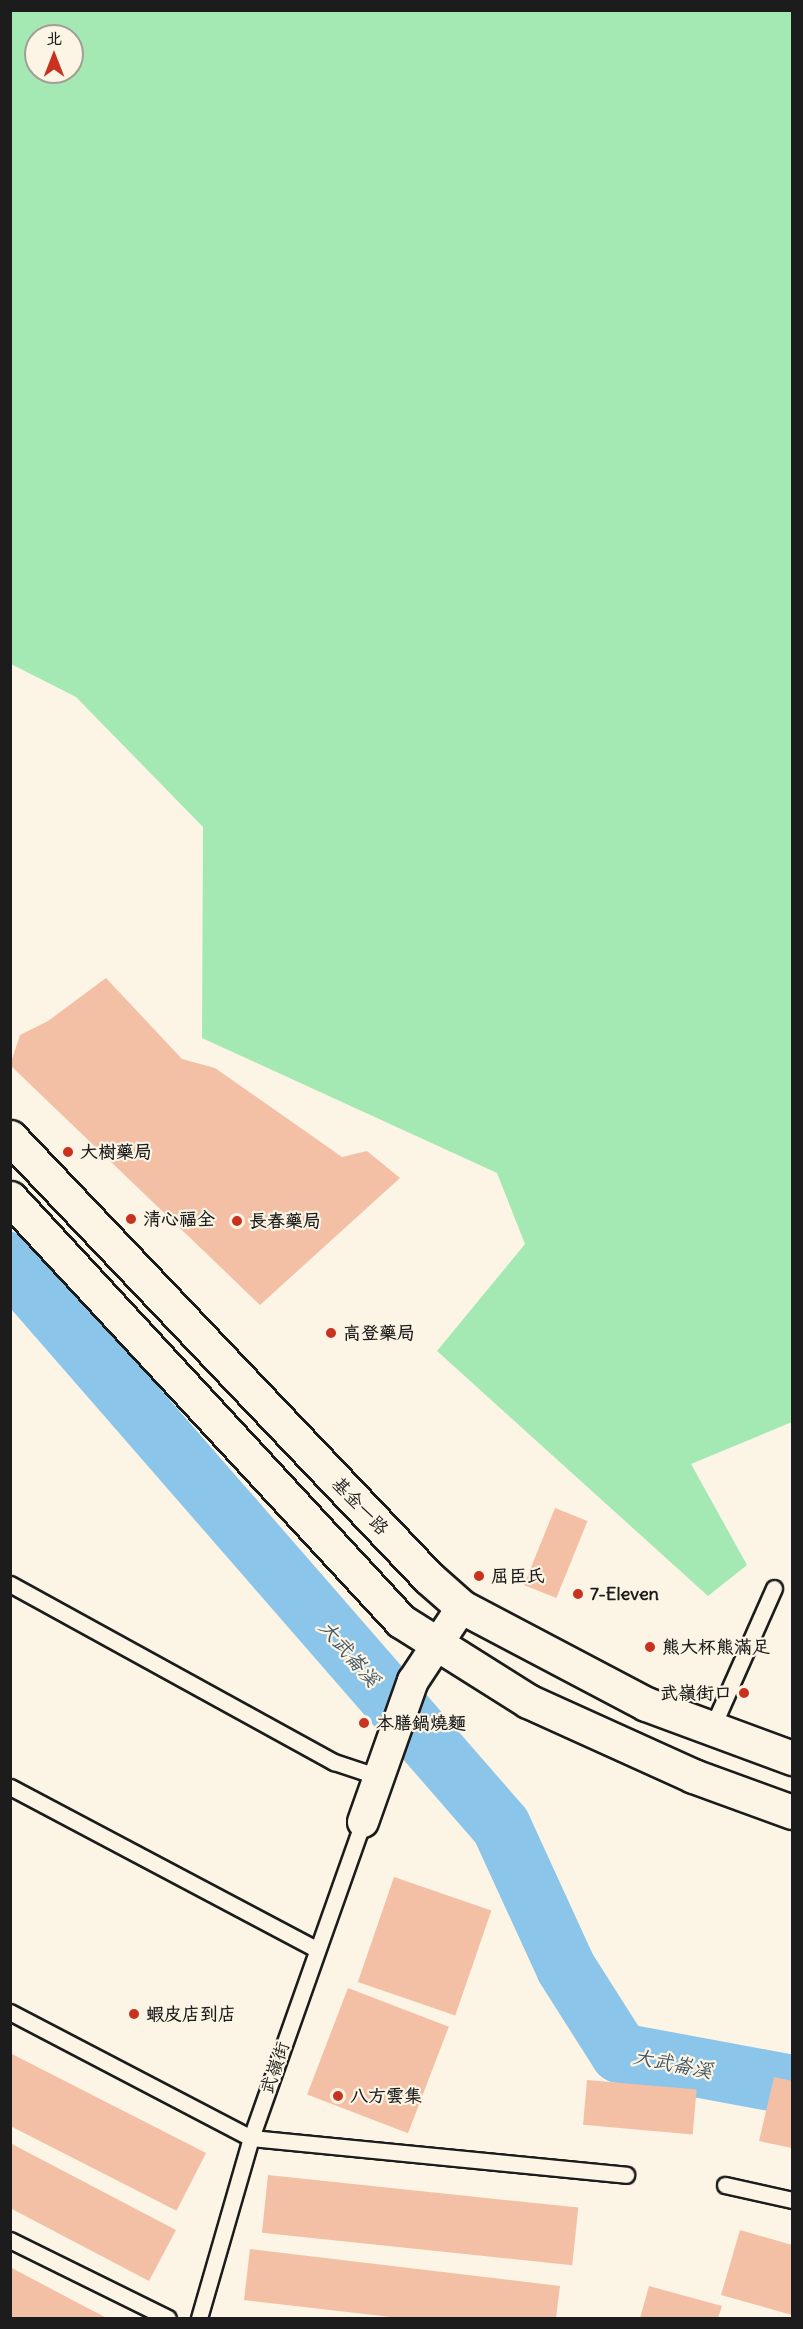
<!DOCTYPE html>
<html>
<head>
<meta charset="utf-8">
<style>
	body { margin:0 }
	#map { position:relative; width:803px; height:2329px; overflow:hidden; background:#fcf5e5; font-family:Delius,"LXGW WenKai TC",sans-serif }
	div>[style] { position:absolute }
	.green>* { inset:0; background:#a4e9b4 }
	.river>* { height:60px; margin:-30px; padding:0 30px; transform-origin:30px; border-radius:30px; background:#8bc5ea }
	.building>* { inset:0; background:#f4c0a5; transform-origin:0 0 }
	.roads { filter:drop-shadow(2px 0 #1c1c1c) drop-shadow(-2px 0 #1c1c1c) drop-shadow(0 2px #1c1c1c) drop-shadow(0 -2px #1c1c1c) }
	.service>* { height:15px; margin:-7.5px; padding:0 7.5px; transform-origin:7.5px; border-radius:7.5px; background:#fcf5e5 }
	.minor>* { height:30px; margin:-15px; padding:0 15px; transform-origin:15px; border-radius:15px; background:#fcf5e5 }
	.primary>* { height:33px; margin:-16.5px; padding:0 16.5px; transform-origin:16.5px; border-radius:16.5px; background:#fcf5e5 }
	.dots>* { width:16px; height:16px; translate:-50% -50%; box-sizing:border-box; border:3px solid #fcf5e5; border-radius:50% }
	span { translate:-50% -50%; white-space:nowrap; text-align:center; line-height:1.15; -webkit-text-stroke:4.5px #fcf5e5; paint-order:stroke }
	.poi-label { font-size:18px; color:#1c1c1c; font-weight:700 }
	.left { translate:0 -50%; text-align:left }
	.right { translate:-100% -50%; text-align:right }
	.street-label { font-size:18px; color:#1c1c1c }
	.water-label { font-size:20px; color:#435764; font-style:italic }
	.frame { position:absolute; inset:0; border:12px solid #1c1c1c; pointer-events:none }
	.north { position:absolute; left:24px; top:24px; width:60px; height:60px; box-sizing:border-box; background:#fcf5e5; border:2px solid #a29e95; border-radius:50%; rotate:0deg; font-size:16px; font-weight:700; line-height:24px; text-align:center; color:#1c1c1c }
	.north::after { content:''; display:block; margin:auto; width:21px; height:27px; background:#c8321e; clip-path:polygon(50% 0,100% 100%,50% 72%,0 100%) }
</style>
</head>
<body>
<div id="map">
	<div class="green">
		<div style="clip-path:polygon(evenodd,11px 10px,792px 11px,792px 1422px,691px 1464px,747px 1565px,708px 1596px,437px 1351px,525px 1244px,497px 1173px,202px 1038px,203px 827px,76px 697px,11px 664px,11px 10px,36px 36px,72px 36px,72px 72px,36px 72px,36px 36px)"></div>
	</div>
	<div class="river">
		<div style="left:10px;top:1262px;width:748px;rotate:48.96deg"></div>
		<div style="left:501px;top:1826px;width:156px;rotate:65.4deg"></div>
		<div style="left:566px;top:1968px;width:101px;rotate:57.6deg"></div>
		<div style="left:620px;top:2053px;width:175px;rotate:10.5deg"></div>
	</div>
	<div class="building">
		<div style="clip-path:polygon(106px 978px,182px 1059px,215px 1068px,342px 1157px,367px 1151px,400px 1178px,260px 1305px,10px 1065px,20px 1035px,48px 1021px)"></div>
		<div style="left:555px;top:1508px;width:35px;height:83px;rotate:22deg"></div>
		<div style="left:394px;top:1877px;width:103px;height:111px;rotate:19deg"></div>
		<div style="left:348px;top:1988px;width:108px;height:114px;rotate:21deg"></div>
		<div style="left:10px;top:2053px;width:220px;height:65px;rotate:27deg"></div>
		<div style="clip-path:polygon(774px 2077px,792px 2081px,792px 2148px,759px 2141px)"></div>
		<div style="left:587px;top:2080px;width:110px;height:45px;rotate:5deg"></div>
		<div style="clip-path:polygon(10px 2143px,176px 2230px,149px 2281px,10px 2208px)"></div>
		<div style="left:268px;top:2175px;width:312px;height:58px;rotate:6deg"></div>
		<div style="clip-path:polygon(740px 2230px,792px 2245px,792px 2315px,721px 2295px)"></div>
		<div style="clip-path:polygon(250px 2249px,560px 2286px,556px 2318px,399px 2318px,244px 2300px)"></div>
		<div style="clip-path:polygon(10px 2267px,76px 2302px,107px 2318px,10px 2318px)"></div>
		<div style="clip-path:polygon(649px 2286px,722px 2306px,718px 2318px,640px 2318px)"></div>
	</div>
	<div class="roads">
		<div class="service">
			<div style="left:10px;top:1584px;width:370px;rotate:28.8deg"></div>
			<div style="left:334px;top:1762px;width:47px;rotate:18.4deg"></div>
			<div style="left:712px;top:1728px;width:153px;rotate:-66.1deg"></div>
			<div style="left:10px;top:1787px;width:346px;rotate:27.9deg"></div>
			<div style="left:10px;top:2012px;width:272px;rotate:27.6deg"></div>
			<div style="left:251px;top:2138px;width:377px;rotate:5.6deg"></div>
			<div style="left:725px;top:2185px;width:69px;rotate:12.6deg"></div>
			<div style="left:10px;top:2240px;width:176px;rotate:26.3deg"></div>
			<div style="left:199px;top:2318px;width:187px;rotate:-73.9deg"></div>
			<div style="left:251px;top:2138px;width:335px;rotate:-70.5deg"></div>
		</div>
		<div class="minor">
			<div style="left:363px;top:1822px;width:150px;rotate:-70.5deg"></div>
			<div style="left:413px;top:1681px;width:89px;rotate:-56.5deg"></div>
		</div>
		<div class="primary">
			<div style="left:10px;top:1137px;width:608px;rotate:46.47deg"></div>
			<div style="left:429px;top:1578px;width:44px;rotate:41.3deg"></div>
			<div style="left:462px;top:1607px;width:208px;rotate:27.8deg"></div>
			<div style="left:646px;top:1704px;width:156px;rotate:20.3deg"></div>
			<div style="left:10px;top:1198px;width:576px;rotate:47.25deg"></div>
			<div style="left:401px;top:1621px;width:150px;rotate:32.2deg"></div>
			<div style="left:528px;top:1701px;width:181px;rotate:24.4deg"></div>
			<div style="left:693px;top:1776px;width:105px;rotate:20deg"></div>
		</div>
	</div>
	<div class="dots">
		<div style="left:68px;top:1152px;background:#c8321e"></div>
		<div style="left:131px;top:1219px;background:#c8321e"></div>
		<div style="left:237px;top:1221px;background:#c8321e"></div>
		<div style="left:331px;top:1333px;background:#c8321e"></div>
		<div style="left:479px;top:1576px;background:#c8321e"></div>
		<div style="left:578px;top:1594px;background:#c8321e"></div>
		<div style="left:650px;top:1647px;background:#c8321e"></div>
		<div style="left:744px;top:1693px;background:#c8321e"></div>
		<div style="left:364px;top:1723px;background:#c8321e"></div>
		<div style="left:134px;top:2014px;background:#c8321e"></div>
		<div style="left:338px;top:2096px;background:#c8321e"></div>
	</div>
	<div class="poi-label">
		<span class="left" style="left:80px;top:1152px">大樹藥局</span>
		<span class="left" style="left:143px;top:1219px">清心福全</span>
		<span class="left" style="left:249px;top:1221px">長春藥局</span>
		<span class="left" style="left:343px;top:1333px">高登藥局</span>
		<span class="left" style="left:491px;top:1576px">屈臣氏</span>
		<span class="left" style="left:590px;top:1594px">7-Eleven</span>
		<span class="left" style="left:662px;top:1647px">熊大杯熊滿足</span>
		<span class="right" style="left:732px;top:1693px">武嶺街口</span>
		<span class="left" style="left:376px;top:1723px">本膳鍋燒麵</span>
		<span class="left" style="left:146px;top:2014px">蝦皮店到店</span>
		<span class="left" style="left:350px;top:2096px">八方雲集</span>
	</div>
	<div class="street-label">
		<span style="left:360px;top:1506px;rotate:46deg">基金一路</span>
		<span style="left:275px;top:2068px;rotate:-71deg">武嶺街</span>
	</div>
	<div class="water-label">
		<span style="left:350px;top:1653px;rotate:49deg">大武崙溪</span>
		<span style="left:673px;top:2063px;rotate:11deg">大武崙溪</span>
	</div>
	<div class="frame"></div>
	<div class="north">北</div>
</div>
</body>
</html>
